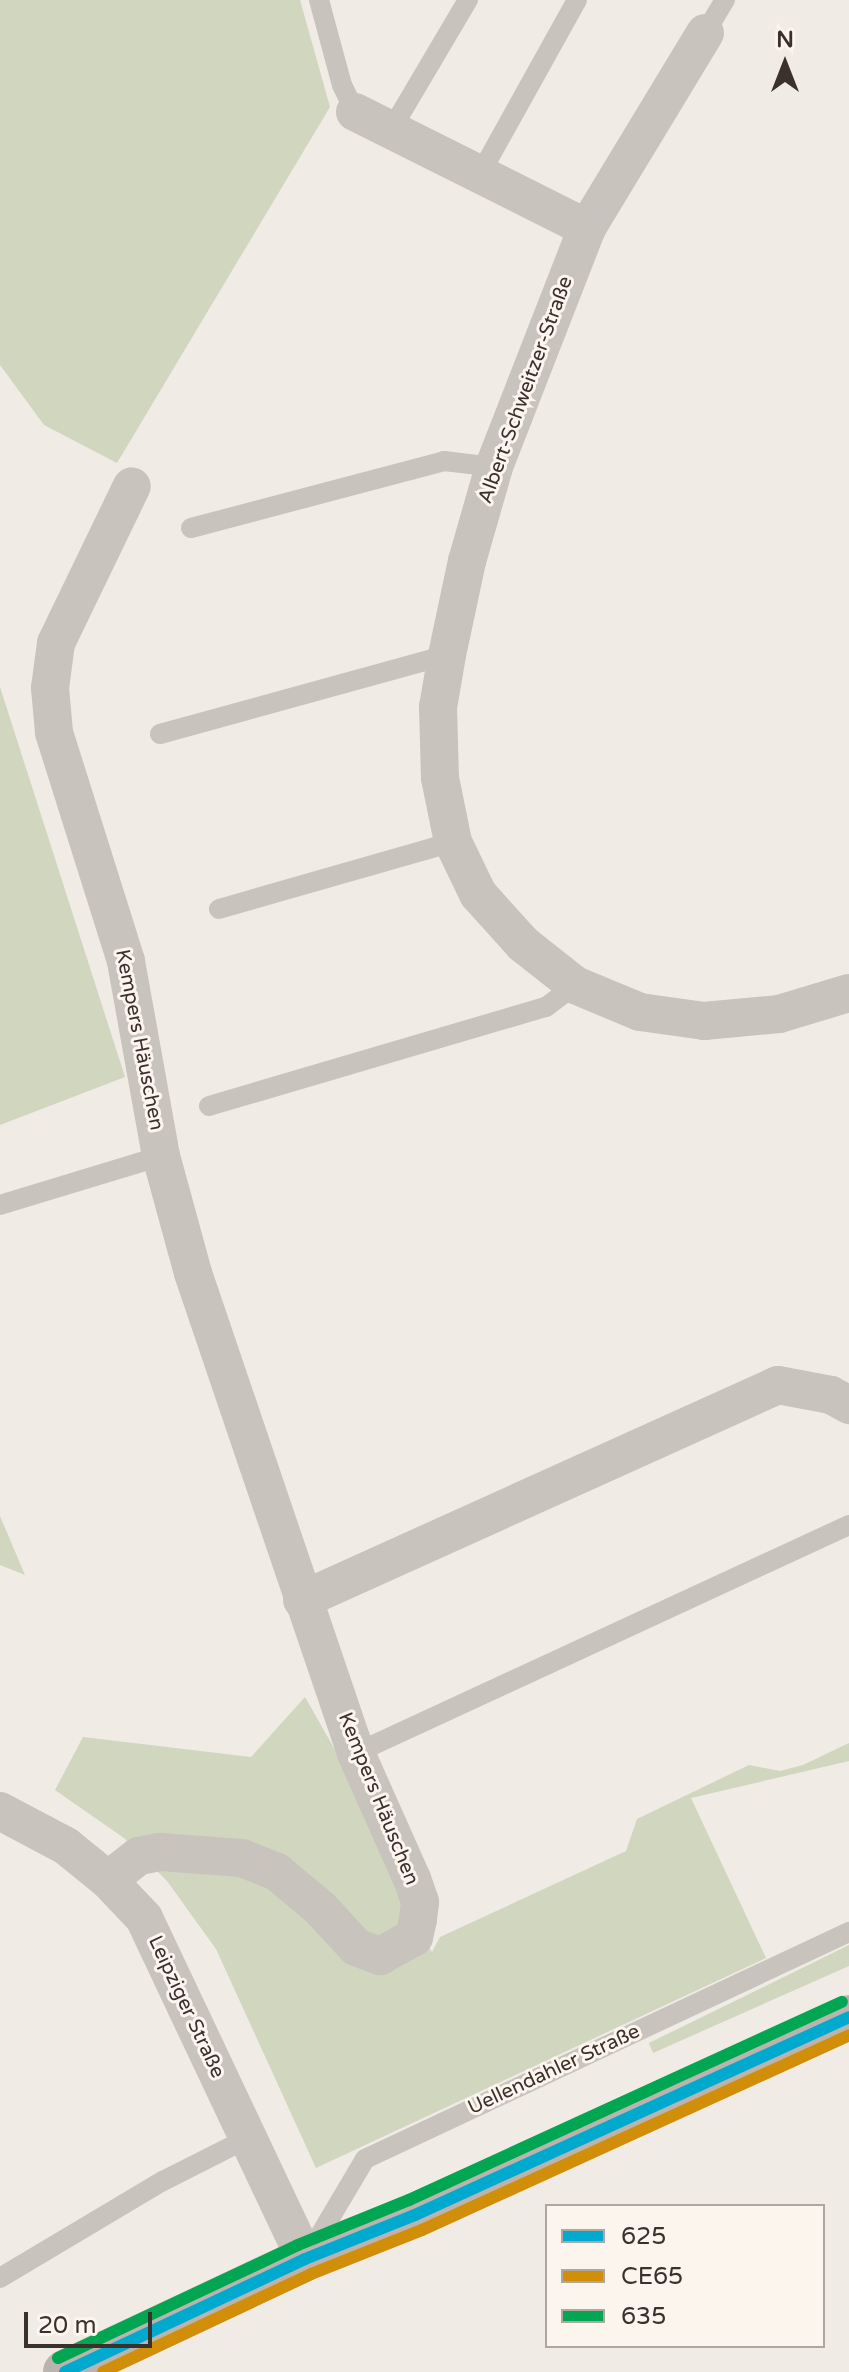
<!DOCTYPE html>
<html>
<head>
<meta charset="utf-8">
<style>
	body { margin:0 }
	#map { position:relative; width:849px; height:2372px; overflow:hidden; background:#f0ebe5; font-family:"Varela Round",sans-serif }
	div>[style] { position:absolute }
	.green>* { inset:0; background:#d1d6bf }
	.lane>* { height:20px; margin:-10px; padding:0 10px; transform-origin:10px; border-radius:10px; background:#c9c3be }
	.street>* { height:38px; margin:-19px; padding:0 19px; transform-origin:19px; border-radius:19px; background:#c9c3be }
	.secondary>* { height:44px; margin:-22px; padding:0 22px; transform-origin:22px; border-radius:22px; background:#bab3ae }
	.bus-1>* { height:12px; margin:-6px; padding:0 6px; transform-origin:6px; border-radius:6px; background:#00a9ce }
	.bus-2>* { height:12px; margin:-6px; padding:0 6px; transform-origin:6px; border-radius:6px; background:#d18e09 }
	.bus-3>* { height:12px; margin:-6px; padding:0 6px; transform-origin:6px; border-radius:6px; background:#00a651 }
	span { translate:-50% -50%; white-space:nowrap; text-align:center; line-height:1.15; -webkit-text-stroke:6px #fbf5ee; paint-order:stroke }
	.street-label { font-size:20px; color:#3b302b }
	.legend { position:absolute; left:545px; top:2204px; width:280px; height:144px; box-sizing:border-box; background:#fbf5ee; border:2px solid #aea6a0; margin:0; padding:10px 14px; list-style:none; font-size:24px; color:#3b302b }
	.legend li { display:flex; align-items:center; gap:16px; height:40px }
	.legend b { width:40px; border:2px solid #aea6a0 }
	.north { position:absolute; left:745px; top:24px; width:80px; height:80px; -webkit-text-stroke:6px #fbf5ee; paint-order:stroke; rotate:0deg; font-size:22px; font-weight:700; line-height:32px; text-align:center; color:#3b302b }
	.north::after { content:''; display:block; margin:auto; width:28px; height:36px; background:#3b302b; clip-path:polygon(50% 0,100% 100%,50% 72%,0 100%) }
	.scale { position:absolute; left:24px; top:2312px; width:128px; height:36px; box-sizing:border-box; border:4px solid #3b302b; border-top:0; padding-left:10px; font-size:24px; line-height:28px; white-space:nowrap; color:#3b302b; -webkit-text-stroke:6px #fbf5ee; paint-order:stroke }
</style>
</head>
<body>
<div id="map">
	<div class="green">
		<div style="clip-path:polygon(0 0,300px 0,330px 107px,117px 463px,44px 425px,0 365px)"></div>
		<div style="clip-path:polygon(0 687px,125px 1077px,0 1125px)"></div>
		<div style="clip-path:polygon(0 1516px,25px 1575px,0 1565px)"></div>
		<div style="clip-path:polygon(305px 1697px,338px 1755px,401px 1900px,432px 1952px,440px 1937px,626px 1851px,637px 1819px,749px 1765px,780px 1771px,803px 1765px,849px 1743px,849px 1761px,691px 1798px,766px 1958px,316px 2168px,216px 1949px,167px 1881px,124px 1838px,55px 1790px,83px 1737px,251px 1757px)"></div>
		<div style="clip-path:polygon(849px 1945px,849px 1966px,653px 2053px,649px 2043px)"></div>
	</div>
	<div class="lane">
		<div style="left:319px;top:0;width:88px;rotate:74.9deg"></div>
		<div style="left:342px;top:85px;width:30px;rotate:64deg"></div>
		<div style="left:705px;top:33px;width:39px;rotate:-59deg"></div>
		<div style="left:391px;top:130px;width:151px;rotate:-59.4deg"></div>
		<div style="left:479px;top:176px;width:201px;rotate:-60.9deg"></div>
		<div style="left:191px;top:528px;width:262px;rotate:-14.8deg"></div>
		<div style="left:444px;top:461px;width:50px;rotate:6.8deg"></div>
		<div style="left:160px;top:734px;width:298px;rotate:-15.4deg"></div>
		<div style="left:219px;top:909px;width:243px;rotate:-16deg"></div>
		<div style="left:209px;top:1106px;width:351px;rotate:-16.4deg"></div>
		<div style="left:546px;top:1007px;width:36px;rotate:-37deg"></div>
		<div style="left:0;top:1205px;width:168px;rotate:-16.9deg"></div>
		<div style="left:356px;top:1753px;width:543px;rotate:-24.82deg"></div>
		<div style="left:311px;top:2250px;width:106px;rotate:-59.3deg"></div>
		<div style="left:365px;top:2159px;width:535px;rotate:-25.13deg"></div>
		<div style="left:0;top:2278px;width:190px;rotate:-30.8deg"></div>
		<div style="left:163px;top:2181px;width:95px;rotate:-26.8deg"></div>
	</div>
	<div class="street">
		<div style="left:705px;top:33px;width:228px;rotate:121.2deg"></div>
		<div style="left:587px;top:228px;width:256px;rotate:111.3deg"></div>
		<div style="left:494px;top:467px;width:98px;rotate:106deg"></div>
		<div style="left:467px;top:561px;width:96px;rotate:102deg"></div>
		<div style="left:447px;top:655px;width:53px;rotate:99.8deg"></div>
		<div style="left:438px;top:707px;width:71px;rotate:88.4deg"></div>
		<div style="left:440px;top:778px;width:65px;rotate:78.5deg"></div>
		<div style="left:453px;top:842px;width:58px;rotate:64.3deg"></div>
		<div style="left:478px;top:894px;width:67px;rotate:48deg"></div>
		<div style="left:523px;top:944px;width:66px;rotate:38.3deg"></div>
		<div style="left:575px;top:985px;width:70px;rotate:22.6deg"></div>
		<div style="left:640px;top:1012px;width:65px;rotate:8deg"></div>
		<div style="left:704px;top:1021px;width:75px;rotate:-5.3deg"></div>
		<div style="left:779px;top:1014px;width:73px;rotate:-16.7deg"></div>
		<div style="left:355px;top:112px;width:259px;rotate:26.6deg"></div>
		<div style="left:302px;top:1600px;width:522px;rotate:-24.31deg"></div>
		<div style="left:778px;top:1385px;width:54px;rotate:10.7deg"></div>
		<div style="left:831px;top:1395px;width:21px;rotate:29deg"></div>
		<div style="left:0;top:1811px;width:75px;rotate:27.9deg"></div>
		<div style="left:66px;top:1846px;width:54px;rotate:39deg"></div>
		<div style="left:108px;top:1880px;width:52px;rotate:46.5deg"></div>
		<div style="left:144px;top:1918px;width:377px;rotate:64.7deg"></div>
		<div style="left:108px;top:1880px;width:39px;rotate:-38deg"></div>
		<div style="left:139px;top:1856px;width:21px;rotate:-11deg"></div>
		<div style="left:160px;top:1852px;width:82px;rotate:4.2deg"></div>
		<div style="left:242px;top:1858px;width:38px;rotate:22deg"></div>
		<div style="left:277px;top:1872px;width:56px;rotate:39.9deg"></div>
		<div style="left:320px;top:1908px;width:53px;rotate:47.3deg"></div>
		<div style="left:356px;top:1947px;width:26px;rotate:21deg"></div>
		<div style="left:380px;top:1956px;width:39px;rotate:-29deg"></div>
		<div style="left:414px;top:1937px;width:18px;rotate:-77deg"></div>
		<div style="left:418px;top:1919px;width:17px;rotate:-83deg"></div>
		<div style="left:420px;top:1902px;width:24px;rotate:-109deg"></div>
		<div style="left:412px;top:1879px;width:138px;rotate:-114deg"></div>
		<div style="left:356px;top:1753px;width:507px;rotate:-108.76deg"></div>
		<div style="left:193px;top:1273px;width:121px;rotate:-105.3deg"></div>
		<div style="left:161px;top:1156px;width:198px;rotate:-100.2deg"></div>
		<div style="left:126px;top:961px;width:240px;rotate:-107.5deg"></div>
		<div style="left:54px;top:732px;width:44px;rotate:-95.2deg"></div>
		<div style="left:50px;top:688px;width:45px;rotate:-82.4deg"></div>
		<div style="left:56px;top:643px;width:174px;rotate:-64.2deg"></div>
	</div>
	<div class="secondary">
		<div style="left:65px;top:2372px;width:265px;rotate:-25.2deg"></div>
		<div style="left:305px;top:2259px;width:118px;rotate:-21.8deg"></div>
		<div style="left:415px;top:2215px;width:477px;rotate:-24.5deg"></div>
	</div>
	<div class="bus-1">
		<div style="left:65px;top:2372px;width:265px;rotate:-25.2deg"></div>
		<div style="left:305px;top:2259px;width:118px;rotate:-21.8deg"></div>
		<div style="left:415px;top:2215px;width:477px;rotate:-24.5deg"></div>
	</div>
	<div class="bus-2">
		<div style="left:103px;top:2372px;width:230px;rotate:-25.2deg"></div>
		<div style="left:311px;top:2274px;width:119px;rotate:-21.6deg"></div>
		<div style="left:422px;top:2230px;width:469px;rotate:-24.5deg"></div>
	</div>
	<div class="bus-3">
		<div style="left:58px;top:2358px;width:265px;rotate:-25.2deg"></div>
		<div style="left:298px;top:2245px;width:120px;rotate:-22.1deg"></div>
		<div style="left:409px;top:2200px;width:476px;rotate:-24.6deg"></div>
	</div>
	<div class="street-label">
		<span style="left:526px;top:390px;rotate:-70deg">Albert-Schweitzer-Straße</span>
		<span style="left:139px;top:1040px;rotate:79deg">Kempers Häuschen</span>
		<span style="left:378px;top:1799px;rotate:68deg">Kempers Häuschen</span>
		<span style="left:186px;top:2007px;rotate:65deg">Leipziger Straße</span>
		<span style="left:554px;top:2070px;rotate:-25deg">Uellendahler Straße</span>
	</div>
	<ul class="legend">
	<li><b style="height:10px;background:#00a9ce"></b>625</li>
	<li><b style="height:10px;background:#d18e09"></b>CE65</li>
	<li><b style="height:10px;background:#00a651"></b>635</li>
	</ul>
	<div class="north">N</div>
	<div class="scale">20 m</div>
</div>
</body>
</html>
